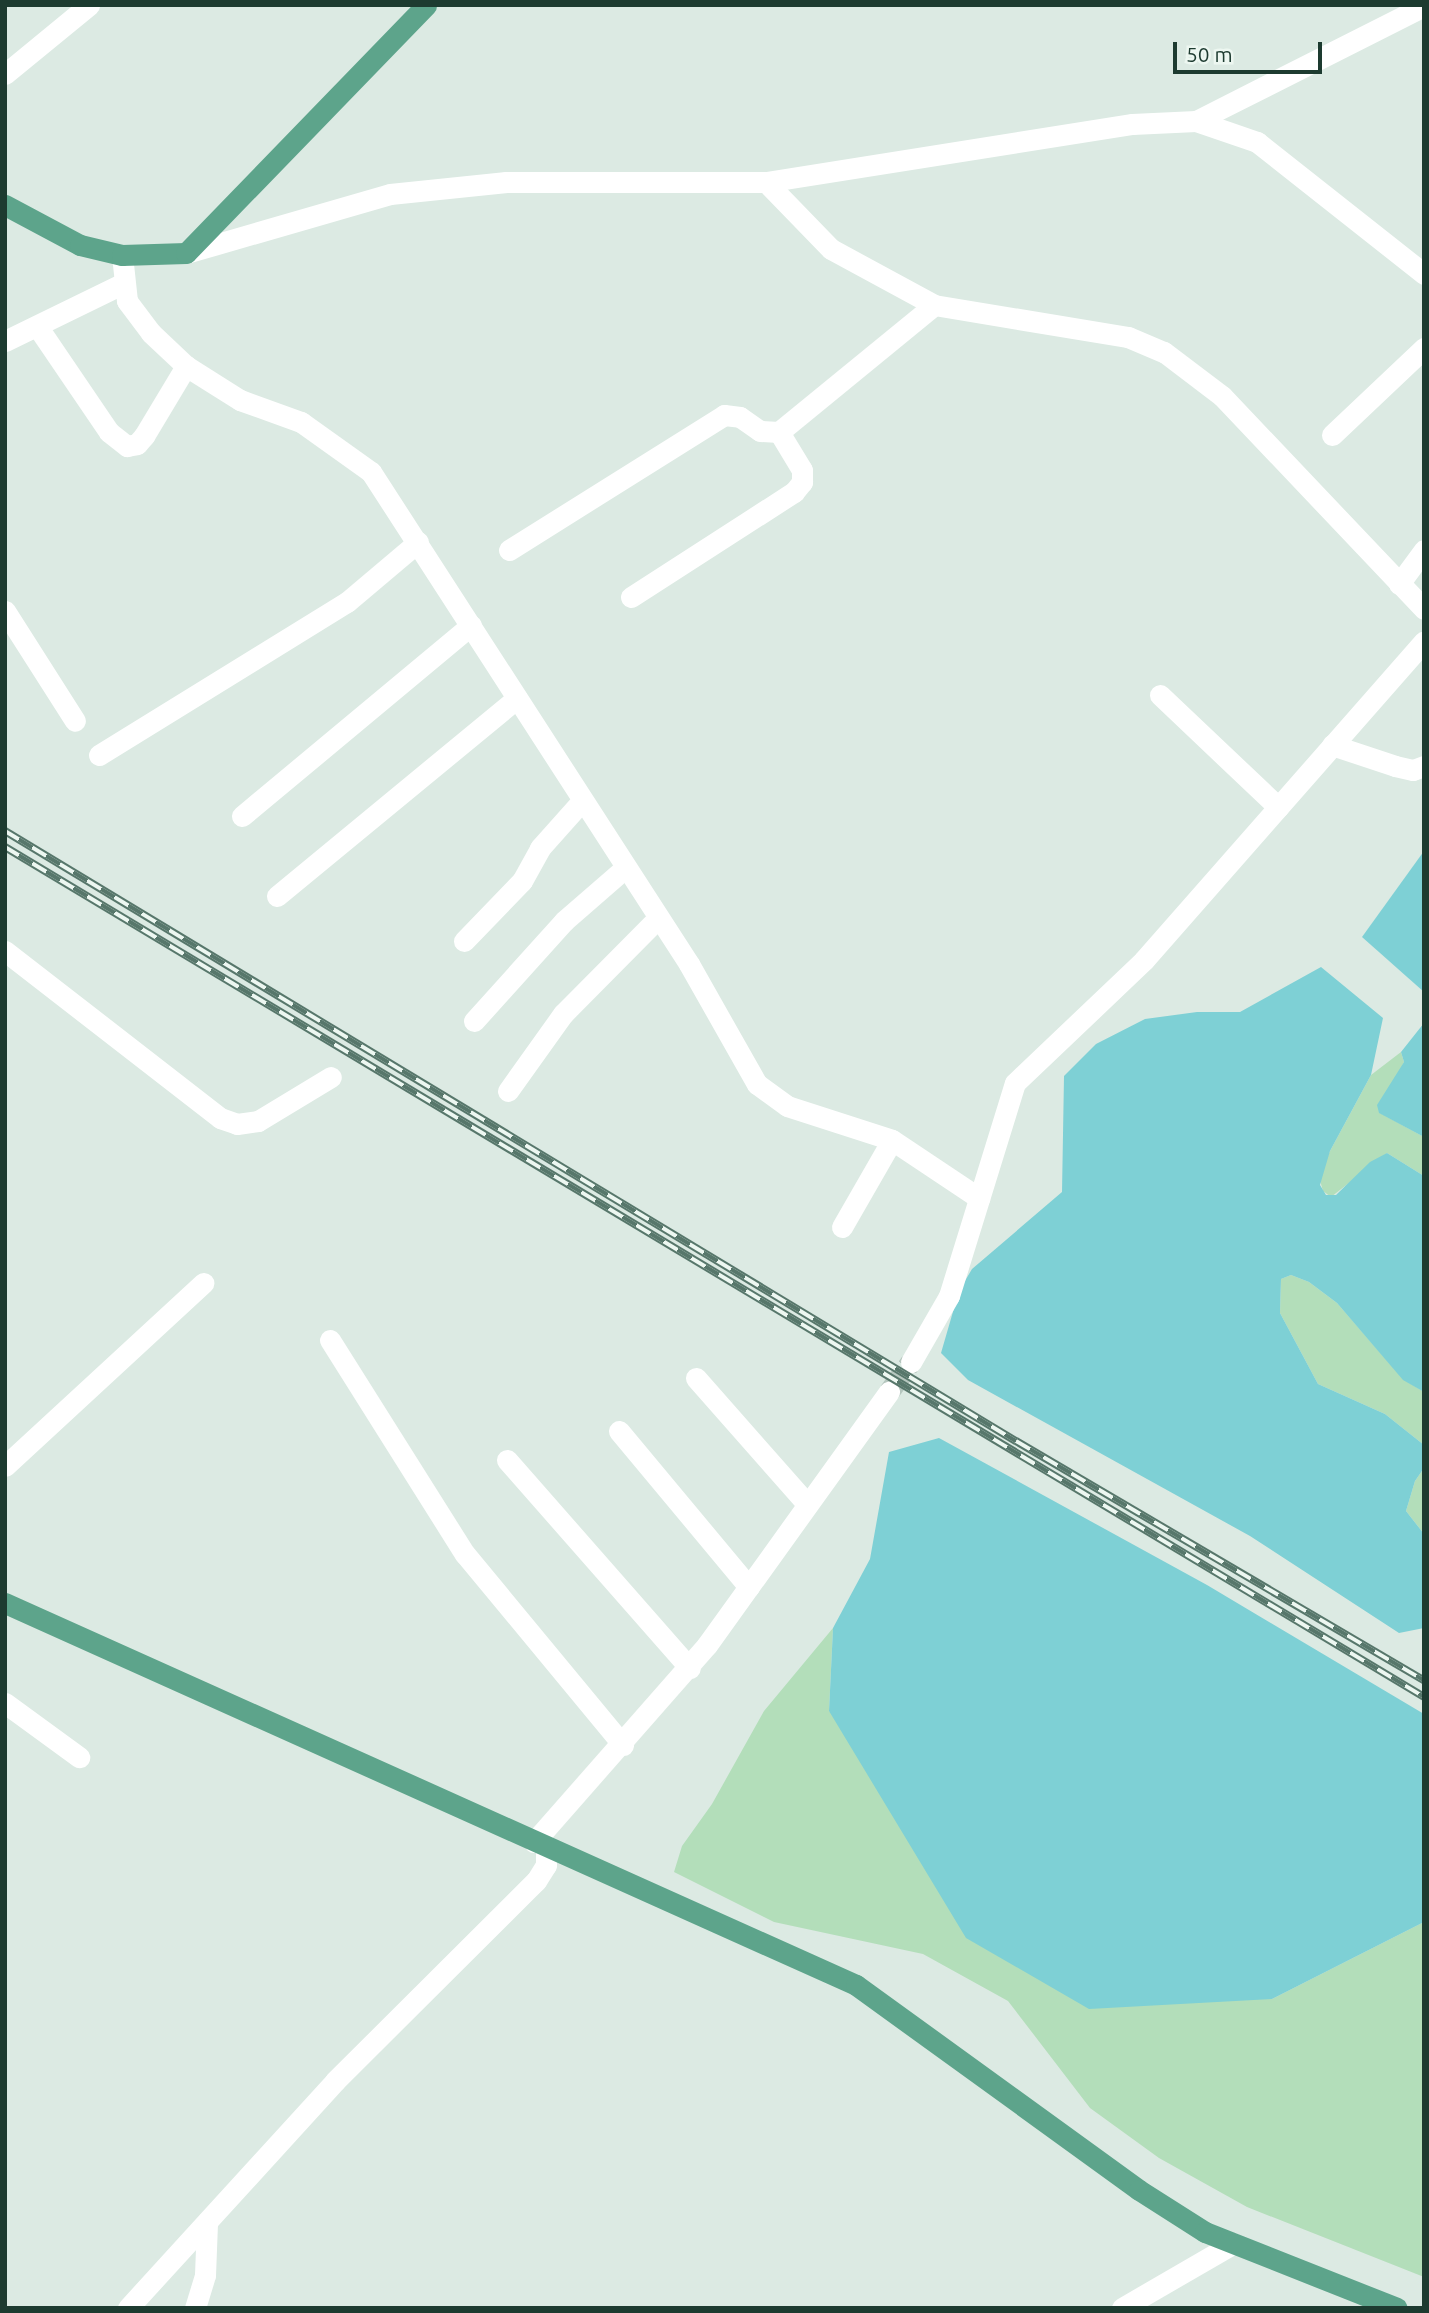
<!DOCTYPE html>
<html>
<head>
<meta charset="utf-8">
<style>
	body { margin:0 }
	#map { position:relative; width:1429px; height:2313px; overflow:hidden; background:#dceae3; font-family:Ubuntu,sans-serif }
	div>[style] { position:absolute }
	.green>* { inset:0; background:#b3deba }
	.water>* { inset:0; background:#7ed0d5 }
	.street-tunnel>* { height:21px; margin-top:-10.5px; transform-origin:0; background:repeating-linear-gradient(90deg,#b6c7bf 0 21px,transparent 0 31px) }
	.street>* { height:21px; margin:-10.5px; padding:0 10.5px; transform-origin:10.5px; border-radius:10.5px; background:#fff }
	.secondary>* { height:21px; margin:-10.5px; padding:0 10.5px; transform-origin:10.5px; border-radius:10.5px; background:#fff }
	.primary>* { height:21px; margin:-10.5px; padding:0 10.5px; transform-origin:10.5px; border-radius:10.5px; background:#5da48b }
	.rail>* { height:8px; margin-top:-4px; transform-origin:0; background:repeating-linear-gradient(90deg,#edf7f1 0 16px,#57776b 0 32px); box-sizing:border-box; border-block:2px solid #57776b }
	span { translate:-50% -50%; white-space:nowrap; text-align:center; line-height:1.15; -webkit-text-stroke:5px #edf7f1; paint-order:stroke }
	.frame { position:absolute; inset:0; border:7px solid #1d3b30; pointer-events:none }
	.scale { position:absolute; left:1173px; top:42px; width:149px; height:32px; box-sizing:border-box; border:4px solid #1d3b30; border-top:0; padding-left:9px; font-size:21px; line-height:24px; white-space:nowrap; color:#1d3b30; -webkit-text-stroke:5px #edf7f1; paint-order:stroke }
</style>
</head>
<body>
<div id="map">
	<div class="green">
		<div style="clip-path:polygon(1401px 1052px,1404px 1062px,1380px 1113px,1424px 1137px,1424px 1176px,1387px 1153px,1331px 1197px,1323px 1191px,1319px 1177px,1330px 1151px,1371px 1075px)"></div>
		<div style="clip-path:polygon(1291px 1275px,1309px 1282px,1337px 1303px,1403px 1379px,1424px 1392px,1424px 1445px,1385px 1414px,1318px 1384px,1280px 1313px,1281px 1279px)"></div>
		<div style="clip-path:polygon(1424px 1468px,1424px 1534px,1406px 1511px,1415px 1481px)"></div>
		<div style="clip-path:polygon(833px 1628px,829px 1711px,1272px 1999px,1424px 1922px,1424px 2277px,1247px 2207px,1159px 2158px,1090px 2108px,1008px 2001px,923px 1954px,774px 1922px,674px 1872px,682px 1846px,712px 1804px,764px 1711px)"></div>
	</div>
	<div class="water">
		<div style="clip-path:polygon(1424px 851px,1424px 992px,1362px 937px)"></div>
		<div style="clip-path:polygon(1321px 967px,1383px 1018px,1371px 1075px,1330px 1151px,1320px 1185px,1326px 1195px,1336px 1195px,1370px 1162px,1387px 1153px,1424px 1176px,1424px 1392px,1403px 1380px,1337px 1303px,1309px 1282px,1291px 1275px,1281px 1279px,1280px 1313px,1318px 1384px,1385px 1414px,1424px 1445px,1424px 1468px,1415px 1481px,1406px 1511px,1424px 1534px,1424px 1628px,1399px 1633px,1250px 1536px,968px 1380px,941px 1353px,959px 1291px,972px 1269px,1062px 1192px,1064px 1076px,1096px 1044px,1145px 1019px,1197px 1012px,1240px 1012px)"></div>
		<div style="clip-path:polygon(1424px 1023px,1424px 1137px,1379px 1113px,1377px 1105px,1404px 1062px,1401px 1052px)"></div>
		<div style="clip-path:polygon(939px 1438px,1207px 1585px,1424px 1714px,1424px 1922px,1272px 1999px,1089px 2009px,966px 1938px,829px 1711px,833px 1628px,870px 1559px,889px 1452px)"></div>
	</div>
	<div class="street-tunnel">
		<div style="left:889px;top:1392px;width:37px;rotate:-54deg"></div>
	</div>
	<div class="street">
		<div style="left:5px;top:74px;width:109px;rotate:-39.4deg"></div>
		<div style="left:766px;top:182px;width:93px;rotate:45.9deg"></div>
		<div style="left:831px;top:249px;width:117px;rotate:28.5deg"></div>
		<div style="left:934px;top:305px;width:197px;rotate:9.4deg"></div>
		<div style="left:1128px;top:337px;width:39px;rotate:23deg"></div>
		<div style="left:1164px;top:352px;width:73px;rotate:37.2deg"></div>
		<div style="left:1222px;top:396px;width:294px;rotate:46.5deg"></div>
		<div style="left:122px;top:255px;width:46px;rotate:83.8deg"></div>
		<div style="left:127px;top:301px;width:40px;rotate:53deg"></div>
		<div style="left:151px;top:333px;width:48px;rotate:43.3deg"></div>
		<div style="left:186px;top:366px;width:64px;rotate:32.2deg"></div>
		<div style="left:240px;top:400px;width:65px;rotate:19.8deg"></div>
		<div style="left:301px;top:422px;width:86px;rotate:35.5deg"></div>
		<div style="left:371px;top:472px;width:586px;rotate:57.12deg"></div>
		<div style="left:689px;top:964px;width:138px;rotate:60.5deg"></div>
		<div style="left:757px;top:1084px;width:37px;rotate:36deg"></div>
		<div style="left:787px;top:1106px;width:110px;rotate:17.9deg"></div>
		<div style="left:892px;top:1140px;width:105px;rotate:33.7deg"></div>
		<div style="left:37px;top:326px;width:128px;rotate:55.8deg"></div>
		<div style="left:109px;top:432px;width:23px;rotate:38deg"></div>
		<div style="left:127px;top:446px;width:10px;rotate:-11deg"></div>
		<div style="left:137px;top:444px;width:11px;rotate:-49deg"></div>
		<div style="left:144px;top:436px;width:82px;rotate:-59deg"></div>
		<div style="left:5px;top:341px;width:130px;rotate:-26deg"></div>
		<div style="left:1332px;top:435px;width:127px;rotate:-43.4deg"></div>
		<div style="left:509px;top:550px;width:254px;rotate:-32.1deg"></div>
		<div style="left:724px;top:415px;width:16px;rotate:7deg"></div>
		<div style="left:740px;top:417px;width:24px;rotate:35deg"></div>
		<div style="left:760px;top:431px;width:19px;rotate:3deg"></div>
		<div style="left:779px;top:432px;width:200px;rotate:-39.3deg"></div>
		<div style="left:1399px;top:584px;width:42px;rotate:-53.7deg"></div>
		<div style="left:631px;top:597px;width:194px;rotate:-32.8deg"></div>
		<div style="left:794px;top:492px;width:13px;rotate:-51deg"></div>
		<div style="left:802px;top:482px;width:12px;rotate:-90deg"></div>
		<div style="left:802px;top:470px;width:44px;rotate:-121.2deg"></div>
		<div style="left:5px;top:611px;width:130px;rotate:57.5deg"></div>
		<div style="left:1160px;top:695px;width:163px;rotate:43.5deg"></div>
		<div style="left:1332px;top:745px;width:66px;rotate:18.4deg"></div>
		<div style="left:1395px;top:766px;width:18px;rotate:13deg"></div>
		<div style="left:1413px;top:770px;width:12px;rotate:-20deg"></div>
		<div style="left:99px;top:755px;width:291px;rotate:-31.7deg"></div>
		<div style="left:347px;top:602px;width:93px;rotate:-40.2deg"></div>
		<div style="left:242px;top:816px;width:298px;rotate:-39.8deg"></div>
		<div style="left:277px;top:896px;width:311px;rotate:-39.5deg"></div>
		<div style="left:464px;top:941px;width:83px;rotate:-46deg"></div>
		<div style="left:522px;top:881px;width:38px;rotate:-61deg"></div>
		<div style="left:540px;top:848px;width:62px;rotate:-48.3deg"></div>
		<div style="left:5px;top:951px;width:272px;rotate:37.8deg"></div>
		<div style="left:220px;top:1118px;width:18px;rotate:19deg"></div>
		<div style="left:237px;top:1124px;width:21px;rotate:-8deg"></div>
		<div style="left:258px;top:1121px;width:85px;rotate:-31.1deg"></div>
		<div style="left:474px;top:1021px;width:135px;rotate:-48deg"></div>
		<div style="left:564px;top:921px;width:81px;rotate:-41deg"></div>
		<div style="left:508px;top:1091px;width:95px;rotate:-54.5deg"></div>
		<div style="left:563px;top:1014px;width:135px;rotate:-45.3deg"></div>
		<div style="left:842px;top:1227px;width:100px;rotate:-60.1deg"></div>
		<div style="left:330px;top:1340px;width:253px;rotate:57.8deg"></div>
		<div style="left:465px;top:1554px;width:248px;rotate:50.4deg"></div>
		<div style="left:911px;top:1362px;width:76px;rotate:-60.1deg"></div>
		<div style="left:949px;top:1296px;width:223px;rotate:-72.8deg"></div>
		<div style="left:1015px;top:1083px;width:178px;rotate:-43.6deg"></div>
		<div style="left:1144px;top:960px;width:424px;rotate:-48.7deg"></div>
		<div style="left:696px;top:1378px;width:168px;rotate:48.6deg"></div>
		<div style="left:619px;top:1431px;width:203px;rotate:50.2deg"></div>
		<div style="left:507px;top:1460px;width:277px;rotate:48.7deg"></div>
		<div style="left:5px;top:1466px;width:270px;rotate:-42.7deg"></div>
		<div style="left:5px;top:1703px;width:92px;rotate:36.1deg"></div>
		<div style="left:534px;top:1842px;width:262px;rotate:-48.7deg"></div>
		<div style="left:707px;top:1645px;width:312px;rotate:-54.3deg"></div>
		<div style="left:128px;top:2308px;width:307px;rotate:-47.6deg"></div>
		<div style="left:335px;top:2081px;width:284px;rotate:-44.9deg"></div>
		<div style="left:536px;top:1881px;width:19px;rotate:-58deg"></div>
		<div style="left:546px;top:1865px;width:18px;rotate:-90deg"></div>
		<div style="left:195px;top:2308px;width:34px;rotate:-73deg"></div>
		<div style="left:205px;top:2275px;width:53px;rotate:-87.8deg"></div>
		<div style="left:1122px;top:2308px;width:129px;rotate:-30.1deg"></div>
	</div>
	<div class="secondary">
		<div style="left:1196px;top:121px;width:255px;rotate:-26.8deg"></div>
		<div style="left:186px;top:253px;width:212px;rotate:-16.1deg"></div>
		<div style="left:390px;top:194px;width:117px;rotate:-5.9deg"></div>
		<div style="left:506px;top:182px;width:260px"></div>
		<div style="left:766px;top:182px;width:371px;rotate:-9deg"></div>
		<div style="left:1132px;top:124px;width:64px;rotate:-2.7deg"></div>
		<div style="left:1196px;top:121px;width:65px;rotate:19deg"></div>
		<div style="left:1257px;top:142px;width:213px;rotate:38.3deg"></div>
	</div>
	<div class="primary">
		<div style="left:5px;top:205px;width:85px;rotate:28.1deg"></div>
		<div style="left:80px;top:245px;width:43px;rotate:13.4deg"></div>
		<div style="left:122px;top:255px;width:64px;rotate:-1.8deg"></div>
		<div style="left:186px;top:253px;width:345px;rotate:-45.9deg"></div>
		<div style="left:5px;top:1603px;width:933px;rotate:24.17deg"></div>
		<div style="left:856px;top:1985px;width:349px;rotate:35.9deg"></div>
		<div style="left:1139px;top:2190px;width:78px;rotate:32.5deg"></div>
		<div style="left:1205px;top:2232px;width:206px;rotate:21.6deg"></div>
	</div>
	<div class="rail">
		<div style="left:5px;top:831px;width:1181px;rotate:31.11deg"></div>
		<div style="left:1016px;top:1441px;width:473px;rotate:30.4deg"></div>
		<div style="left:5px;top:847px;width:1654px;rotate:30.92deg"></div>
	</div>
	<div class="frame"></div>
	<div class="scale">50 m</div>
</div>
</body>
</html>
